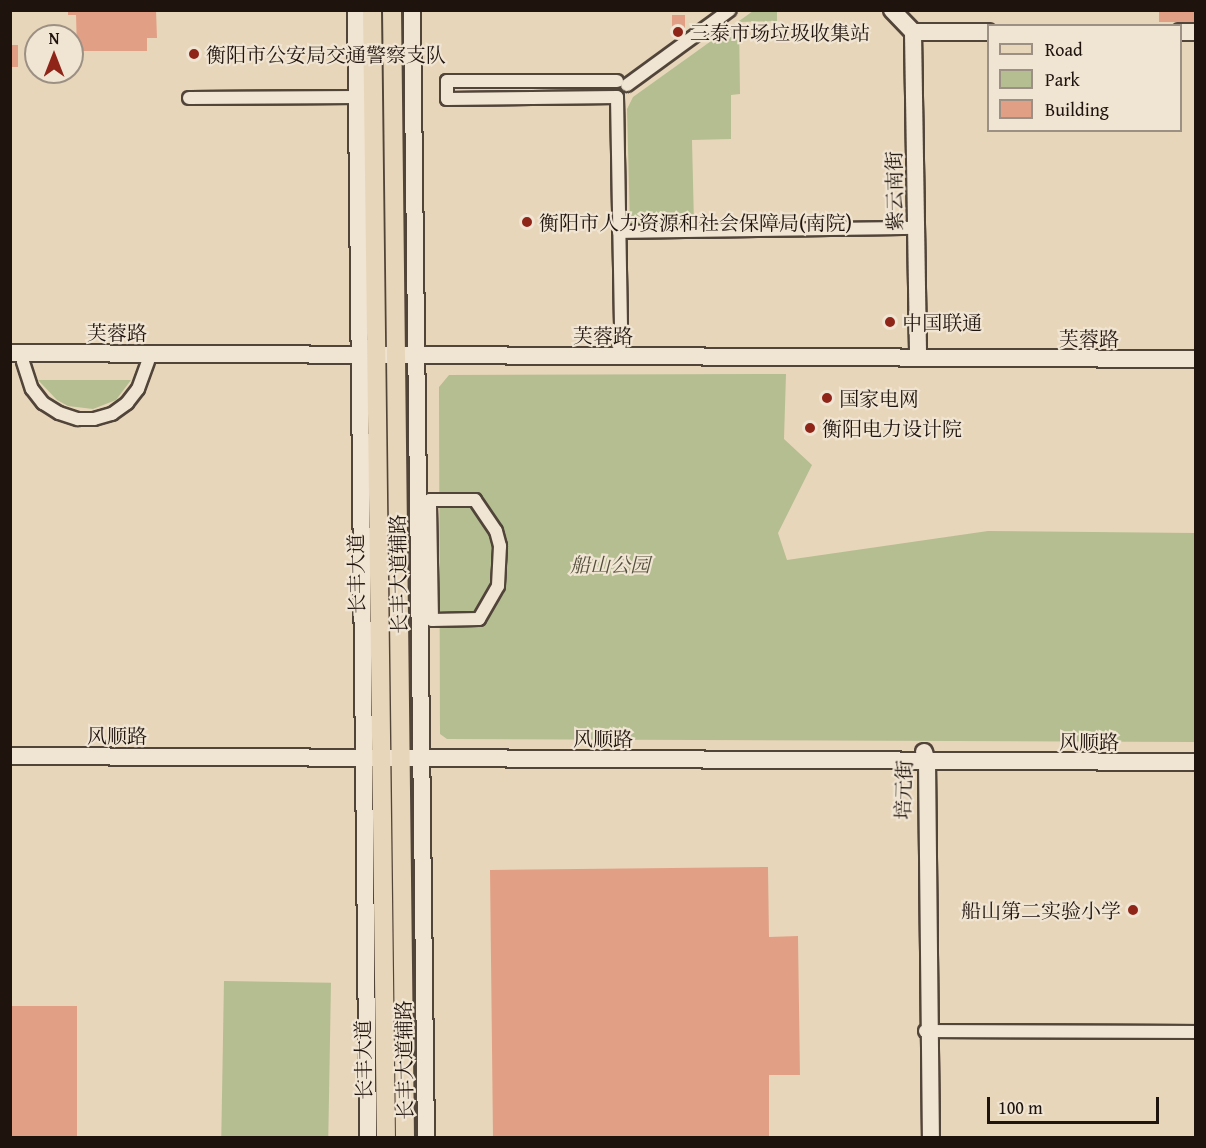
<!DOCTYPE html>
<html>
<head>
<meta charset="utf-8">
<style>
	body { margin:0 }
	#map { position:relative; width:1206px; height:1148px; overflow:hidden; background:#e8d6ba; font-family:"Gentium Book Plus","Noto Serif SC",serif }
	div>[style] { position:absolute }
	.green>* { inset:0; background:#b4be91; transform-origin:0 0 }
	.building>* { inset:0; background:#e1a086; transform-origin:0 0 }
	.roads { filter:drop-shadow(2px 0 #514439) drop-shadow(-2px 0 #514439) drop-shadow(0 2px #514439) drop-shadow(0 -2px #514439) }
	.street>* { height:12px; margin:-6px; padding:0 6px; transform-origin:6px; border-radius:6px; background:#f0e4d2 }
	.secondary>* { height:16px; margin:-8px; padding:0 8px; transform-origin:8px; border-radius:8px; background:#f0e4d2 }
	.primary>* { height:18px; margin:-9px; padding:0 9px; transform-origin:9px; border-radius:9px; background:#e8d6ba }
	.dots>* { width:16px; height:16px; translate:-50% -50%; box-sizing:border-box; border:3px solid #f0e4d2; border-radius:50% }
	span { translate:-50% -50%; white-space:nowrap; text-align:center; line-height:1.15; -webkit-text-stroke:4.5px #f0e4d2; paint-order:stroke }
	.poi-label { font-size:20px; color:#1f130e }
	.left { translate:0 -50%; text-align:left }
	.right { translate:-100% -50%; text-align:right }
	.street-label { font-size:20px; color:#1f130e }
	.park-label { font-size:20px; color:#534f3c; font-style:italic }
	.frame { position:absolute; inset:0; border:12px solid #1f130e; pointer-events:none }
	.legend { position:absolute; left:987px; top:24px; width:195px; height:108px; box-sizing:border-box; background:#f0e4d2; border:2px solid #9c9084; margin:0; padding:8px 10px; list-style:none; font-size:18px; color:#1f130e }
	.legend li { display:flex; align-items:center; gap:12px; height:30px }
	.legend b { width:30px; border:2px solid #9c9084 }
	.north { position:absolute; left:24px; top:24px; width:60px; height:60px; box-sizing:border-box; background:#f0e4d2; border:2px solid #9c9084; border-radius:50%; rotate:0deg; font-size:16px; font-weight:700; line-height:24px; text-align:center; color:#1f130e }
	.north::after { content:''; display:block; margin:auto; width:21px; height:27px; background:#8f2418; clip-path:polygon(50% 0,100% 100%,50% 72%,0 100%) }
	.scale { position:absolute; left:987px; top:1097px; width:172px; height:27px; box-sizing:border-box; border:3px solid #1f130e; border-top:0; padding-left:8px; font-size:18px; line-height:21px; white-space:nowrap; color:#1f130e; -webkit-text-stroke:4px #f0e4d2; paint-order:stroke }
</style>
</head>
<body>
<div id="map">
	<div class="green">
		<div style="clip-path:polygon(753px 11px,777px 11px,777px 21px,739px 22px,740px 94px,731px 95px,731px 139px,692px 140px,694px 224px,630px 225px,627px 109px,633px 97px)"></div>
		<div style="clip-path:polygon(786px 374px,784px 439px,812px 465px,778px 533px,787px 560px,988px 531px,1195px 533px,1195px 742px,447px 739px,440px 734px,439px 387px,449px 375px)"></div>
		<div style="clip-path:polygon(38px 380px,131px 380px,116px 400px,93px 409px,68px 406px,57px 400px)"></div>
		<div style="left:224px;top:981px;width:107px;height:156px;rotate:1deg"></div>
	</div>
	<div class="building">
		<div style="clip-path:polygon(68px 10px,156px 10px,157px 38px,147px 38px,147px 51px,77px 51px,76px 15px,68px 15px)"></div>
		<div style="left:1159px;top:10px;width:37px;height:12px"></div>
		<div style="left:672px;top:15px;width:13px;height:23px"></div>
		<div style="left:10px;top:45px;width:8px;height:22px"></div>
		<div style="clip-path:polygon(768px 867px,769px 937px,798px 936px,800px 1075px,769px 1075px,769px 1138px,493px 1138px,490px 870px)"></div>
		<div style="left:77px;top:1006px;width:132px;height:67px;rotate:90deg"></div>
	</div>
	<div class="roads">
		<div class="street">
			<div style="left:617px;top:81px;width:170px;rotate:180deg"></div>
			<div style="left:447px;top:81px;width:18px;rotate:90deg"></div>
			<div style="left:447px;top:99px;width:170px;rotate:-0.7deg"></div>
			<div style="left:617px;top:97px;width:240px;rotate:89deg"></div>
			<div style="left:621px;top:337px;width:19px;rotate:99deg"></div>
			<div style="left:627px;top:85px;width:127px;rotate:-36.1deg"></div>
			<div style="left:189px;top:98px;width:168px;rotate:-0.3deg"></div>
			<div style="left:619px;top:232px;width:296px;rotate:-0.8deg"></div>
			<div style="left:23px;top:362px;width:28px;rotate:72deg"></div>
			<div style="left:32px;top:389px;width:18px;rotate:52deg"></div>
			<div style="left:43px;top:403px;width:19px;rotate:32deg"></div>
			<div style="left:59px;top:413px;width:20px;rotate:18deg"></div>
			<div style="left:78px;top:419px;width:16px"></div>
			<div style="left:94px;top:419px;width:19px;rotate:-16deg"></div>
			<div style="left:112px;top:414px;width:19px;rotate:-36deg"></div>
			<div style="left:127px;top:403px;width:18px;rotate:-52deg"></div>
			<div style="left:138px;top:389px;width:29px;rotate:-70deg"></div>
			<div style="left:430px;top:500px;width:45px"></div>
			<div style="left:475px;top:500px;width:37px;rotate:56deg"></div>
			<div style="left:496px;top:531px;width:16px;rotate:75deg"></div>
			<div style="left:500px;top:546px;width:40px;rotate:92.9deg"></div>
			<div style="left:498px;top:586px;width:38px;rotate:120deg"></div>
			<div style="left:479px;top:619px;width:47px;rotate:178.8deg"></div>
			<div style="left:432px;top:620px;width:120px;rotate:-91deg"></div>
			<div style="left:925px;top:1031px;width:271px;rotate:0.2deg"></div>
		</div>
		<div class="secondary">
			<div style="left:356px;top:10px;width:1128px;rotate:89.39deg"></div>
			<div style="left:412px;top:10px;width:1128px;rotate:89.29deg"></div>
			<div style="left:892px;top:10px;width:30px;rotate:46deg"></div>
			<div style="left:913px;top:32px;width:75px"></div>
			<div style="left:913px;top:32px;width:318px;rotate:89.1deg"></div>
			<div style="left:1180px;top:32px;width:16px"></div>
			<div style="left:10px;top:353px;width:1186px;rotate:0.29deg"></div>
			<div style="left:924px;top:752px;width:9px;rotate:72deg"></div>
			<div style="left:927px;top:761px;width:377px;rotate:89.4deg"></div>
			<div style="left:10px;top:756px;width:1186px;rotate:0.29deg"></div>
		</div>
		<div class="primary">
			<div style="left:372px;top:10px;width:1128px;rotate:89.29deg"></div>
			<div style="left:392px;top:10px;width:1128px;rotate:89.34deg"></div>
		</div>
	</div>
	<div class="dots">
		<div style="left:678px;top:32px;background:#8f2418"></div>
		<div style="left:194px;top:54px;background:#8f2418"></div>
		<div style="left:527px;top:222px;background:#8f2418"></div>
		<div style="left:890px;top:322px;background:#8f2418"></div>
		<div style="left:827px;top:398px;background:#8f2418"></div>
		<div style="left:810px;top:428px;background:#8f2418"></div>
		<div style="left:1133px;top:910px;background:#8f2418"></div>
	</div>
	<div class="poi-label">
		<span class="left" style="left:690px;top:32px">三泰市场垃圾收集站</span>
		<span class="left" style="left:206px;top:54px">衡阳市公安局交通警察支队</span>
		<span class="left" style="left:539px;top:222px">衡阳市人力资源和社会保障局(南院)</span>
		<span class="left" style="left:902px;top:322px">中国联通</span>
		<span class="left" style="left:839px;top:398px">国家电网</span>
		<span class="left" style="left:822px;top:428px">衡阳电力设计院</span>
		<span class="right" style="left:1121px;top:910px">船山第二实验小学</span>
	</div>
	<div class="street-label">
		<span style="left:894px;top:191px;rotate:-91deg">紫云南街</span>
		<span style="left:117px;top:332px">芙蓉路</span>
		<span style="left:603px;top:335px">芙蓉路</span>
		<span style="left:1089px;top:338px">芙蓉路</span>
		<span style="left:356px;top:574px;rotate:-91deg">长丰大道</span>
		<span style="left:398px;top:574px;rotate:-91deg">长丰大道辅路</span>
		<span style="left:117px;top:735px">风顺路</span>
		<span style="left:603px;top:738px">风顺路</span>
		<span style="left:1089px;top:741px">风顺路</span>
		<span style="left:903px;top:790px;rotate:-88deg">培元街</span>
		<span style="left:363px;top:1060px;rotate:-91deg">长丰大道</span>
		<span style="left:404px;top:1060px;rotate:-91deg">长丰大道辅路</span>
	</div>
	<div class="park-label">
		<span style="left:610px;top:564px">船山公园</span>
	</div>
	<div class="frame"></div>
	<ul class="legend">
	<li><b style="height:8px;background:#e8d6ba"></b>Road</li>
	<li><b style="height:16px;background:#b4be91"></b>Park</li>
	<li><b style="height:16px;background:#e1a086"></b>Building</li>
	</ul>
	<div class="north">N</div>
	<div class="scale">100 m</div>
</div>
</body>
</html>
